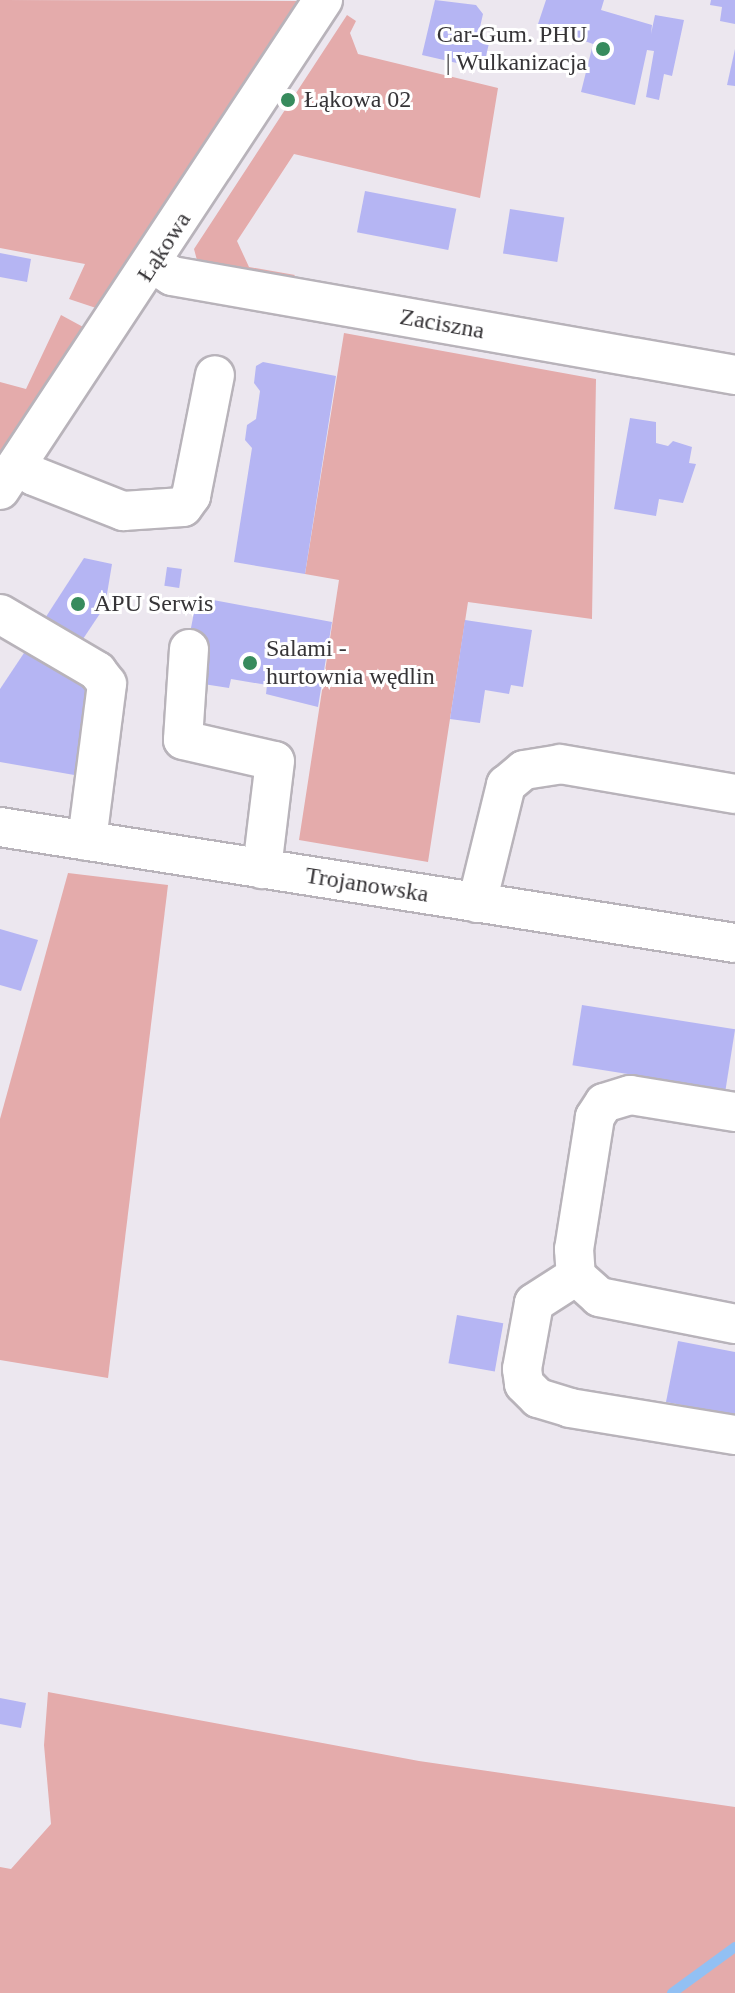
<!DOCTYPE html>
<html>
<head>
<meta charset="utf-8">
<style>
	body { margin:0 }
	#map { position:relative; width:735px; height:1993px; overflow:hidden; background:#ece7ef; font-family:"Times New Roman",serif }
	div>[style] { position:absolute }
	.green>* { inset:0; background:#e4abab }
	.stream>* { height:10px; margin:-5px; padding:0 5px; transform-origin:5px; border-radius:5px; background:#92c0f3 }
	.building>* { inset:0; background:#b5b5f3; transform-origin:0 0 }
	.roads { filter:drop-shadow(2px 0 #b8b3ba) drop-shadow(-2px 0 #b8b3ba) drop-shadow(0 2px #b8b3ba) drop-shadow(0 -2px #b8b3ba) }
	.minor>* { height:38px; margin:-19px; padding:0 19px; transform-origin:19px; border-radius:19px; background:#fff }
	.dots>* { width:22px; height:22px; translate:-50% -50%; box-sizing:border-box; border:4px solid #fff; border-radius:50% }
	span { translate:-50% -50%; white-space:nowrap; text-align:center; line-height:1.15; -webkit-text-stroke:6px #fff; paint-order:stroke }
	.poi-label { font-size:24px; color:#363437 }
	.right { translate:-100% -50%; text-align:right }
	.left { translate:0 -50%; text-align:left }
	.street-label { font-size:24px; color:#363437 }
</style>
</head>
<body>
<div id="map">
	<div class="green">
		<div style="clip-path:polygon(0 0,296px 1px,299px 13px,99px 309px,69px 299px,85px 264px,0 248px)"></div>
		<div style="clip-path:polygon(347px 15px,356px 21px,350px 33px,358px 54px,498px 88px,480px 198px,294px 154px,237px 241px,249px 267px,295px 275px,287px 284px,198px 264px,194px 249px)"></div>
		<div style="clip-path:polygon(61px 315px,85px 328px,0 455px,0 382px,26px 389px)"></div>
		<div style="clip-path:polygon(344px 333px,596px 379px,592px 619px,468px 602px,428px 862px,299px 840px,339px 580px,305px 574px)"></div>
		<div style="clip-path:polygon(68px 873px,168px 885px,108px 1378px,0 1360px,0 1119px)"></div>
		<div style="clip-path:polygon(48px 1692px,419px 1761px,735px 1807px,735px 1993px,0 1993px,0 1867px,11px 1869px,51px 1824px,44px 1745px)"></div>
	</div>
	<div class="stream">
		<div style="left:672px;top:1993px;width:78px;rotate:-36.1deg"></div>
	</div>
	<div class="building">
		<div style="clip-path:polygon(435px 0,476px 5px,483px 14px,478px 36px,490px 39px,483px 69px,422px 55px)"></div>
		<div style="clip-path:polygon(546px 0,604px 0,601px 10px,652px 25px,651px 34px,655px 15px,684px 20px,672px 76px,664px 74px,659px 100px,646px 97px,654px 51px,647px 50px,635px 105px,581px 92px,593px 44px,538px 24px)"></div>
		<div style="clip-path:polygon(711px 0,735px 0,735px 24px,720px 21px,722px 7px,710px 5px)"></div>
		<div style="clip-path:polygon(735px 49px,735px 86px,727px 85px)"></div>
		<div style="left:365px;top:191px;width:93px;height:42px;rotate:11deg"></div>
		<div style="left:510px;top:209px;width:55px;height:45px;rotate:9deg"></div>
		<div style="clip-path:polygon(0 253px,31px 259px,27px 282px,0 277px)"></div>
		<div style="clip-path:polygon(263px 362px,336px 376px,305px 574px,234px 562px,252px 448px,245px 440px,247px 425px,256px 419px,260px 391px,254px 383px,256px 366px)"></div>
		<div style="clip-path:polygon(630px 418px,656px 422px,656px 443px,668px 446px,673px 441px,692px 447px,689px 463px,696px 464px,683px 503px,659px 499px,656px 516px,614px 509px)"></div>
		<div style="clip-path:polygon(84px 558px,112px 564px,105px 606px,75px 651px,40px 626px)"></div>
		<div style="left:167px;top:567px;width:15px;height:19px;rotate:8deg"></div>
		<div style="clip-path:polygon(197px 597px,332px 622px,318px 707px,266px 694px,267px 685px,231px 679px,229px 688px,197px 683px,204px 635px,190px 633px)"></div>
		<div style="clip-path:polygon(465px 620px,532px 630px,523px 687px,511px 685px,509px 694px,485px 690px,480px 723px,450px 719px)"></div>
		<div style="clip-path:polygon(28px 647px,94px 687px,80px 776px,0 762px,0 689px)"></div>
		<div style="clip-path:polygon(0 929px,38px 940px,21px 991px,0 985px)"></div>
		<div style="left:582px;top:1005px;width:155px;height:61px;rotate:9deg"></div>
		<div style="left:457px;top:1315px;width:47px;height:49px;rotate:10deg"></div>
		<div style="clip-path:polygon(678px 1341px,735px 1352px,735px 1415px,666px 1402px)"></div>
		<div style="clip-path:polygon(0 1698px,26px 1703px,21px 1728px,0 1724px)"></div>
	</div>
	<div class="roads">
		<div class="minor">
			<div style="left:153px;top:264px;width:22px;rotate:32deg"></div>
			<div style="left:172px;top:276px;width:572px;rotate:9.97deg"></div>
			<div style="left:17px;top:465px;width:20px;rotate:33deg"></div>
			<div style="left:34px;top:476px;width:96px;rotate:21.5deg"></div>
			<div style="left:123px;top:511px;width:60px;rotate:-3.8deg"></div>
			<div style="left:183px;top:507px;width:14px;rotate:-54deg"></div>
			<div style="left:191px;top:496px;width:123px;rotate:-78.8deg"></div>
			<div style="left:0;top:490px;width:587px;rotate:-56.61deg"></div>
			<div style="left:0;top:614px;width:113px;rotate:30.4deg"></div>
			<div style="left:97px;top:671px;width:16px;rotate:52deg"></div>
			<div style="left:107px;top:684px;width:158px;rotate:97.3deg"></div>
			<div style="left:189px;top:649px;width:91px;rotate:93.8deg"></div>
			<div style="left:183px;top:740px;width:94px;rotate:12.9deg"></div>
			<div style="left:275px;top:761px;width:109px;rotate:96.9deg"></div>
			<div style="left:0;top:827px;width:744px;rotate:8.97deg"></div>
			<div style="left:477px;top:903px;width:122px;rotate:-76.2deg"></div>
			<div style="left:506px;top:785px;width:23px;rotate:-40deg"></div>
			<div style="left:524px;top:770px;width:36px;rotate:-9deg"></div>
			<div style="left:560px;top:764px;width:178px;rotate:9.7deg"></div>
			<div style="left:735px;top:1112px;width:106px;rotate:-170.8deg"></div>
			<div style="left:630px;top:1095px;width:27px;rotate:163deg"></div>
			<div style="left:604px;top:1103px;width:17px;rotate:123deg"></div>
			<div style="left:595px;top:1117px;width:134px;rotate:99deg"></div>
			<div style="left:574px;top:1249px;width:27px;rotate:86deg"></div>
			<div style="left:576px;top:1276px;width:31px;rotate:42deg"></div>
			<div style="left:599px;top:1297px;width:139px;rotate:11.2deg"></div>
			<div style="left:576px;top:1276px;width:50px;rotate:147.3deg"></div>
			<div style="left:534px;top:1303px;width:67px;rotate:100.3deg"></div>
			<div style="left:522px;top:1369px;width:15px;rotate:82deg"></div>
			<div style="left:524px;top:1384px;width:20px;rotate:45deg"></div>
			<div style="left:538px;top:1398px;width:34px;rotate:17deg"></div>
			<div style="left:570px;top:1408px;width:167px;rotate:9.3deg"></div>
		</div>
	</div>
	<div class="dots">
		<div style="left:603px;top:49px;background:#378b5d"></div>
		<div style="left:288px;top:100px;background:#378b5d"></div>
		<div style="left:78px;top:604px;background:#378b5d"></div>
		<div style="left:250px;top:663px;background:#378b5d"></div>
	</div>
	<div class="poi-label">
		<span class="right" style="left:587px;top:49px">Car-Gum. PHU<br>| Wulkanizacja</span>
		<span class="left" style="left:304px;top:100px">Łąkowa 02</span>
		<span class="left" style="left:94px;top:604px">APU Serwis</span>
		<span class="left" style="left:266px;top:663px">Salami -<br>hurtownia wędlin</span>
	</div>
	<div class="street-label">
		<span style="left:164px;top:247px;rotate:-57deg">Łąkowa</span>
		<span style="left:442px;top:324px;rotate:10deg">Zaciszna</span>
		<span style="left:367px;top:885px;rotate:9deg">Trojanowska</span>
	</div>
</div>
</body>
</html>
